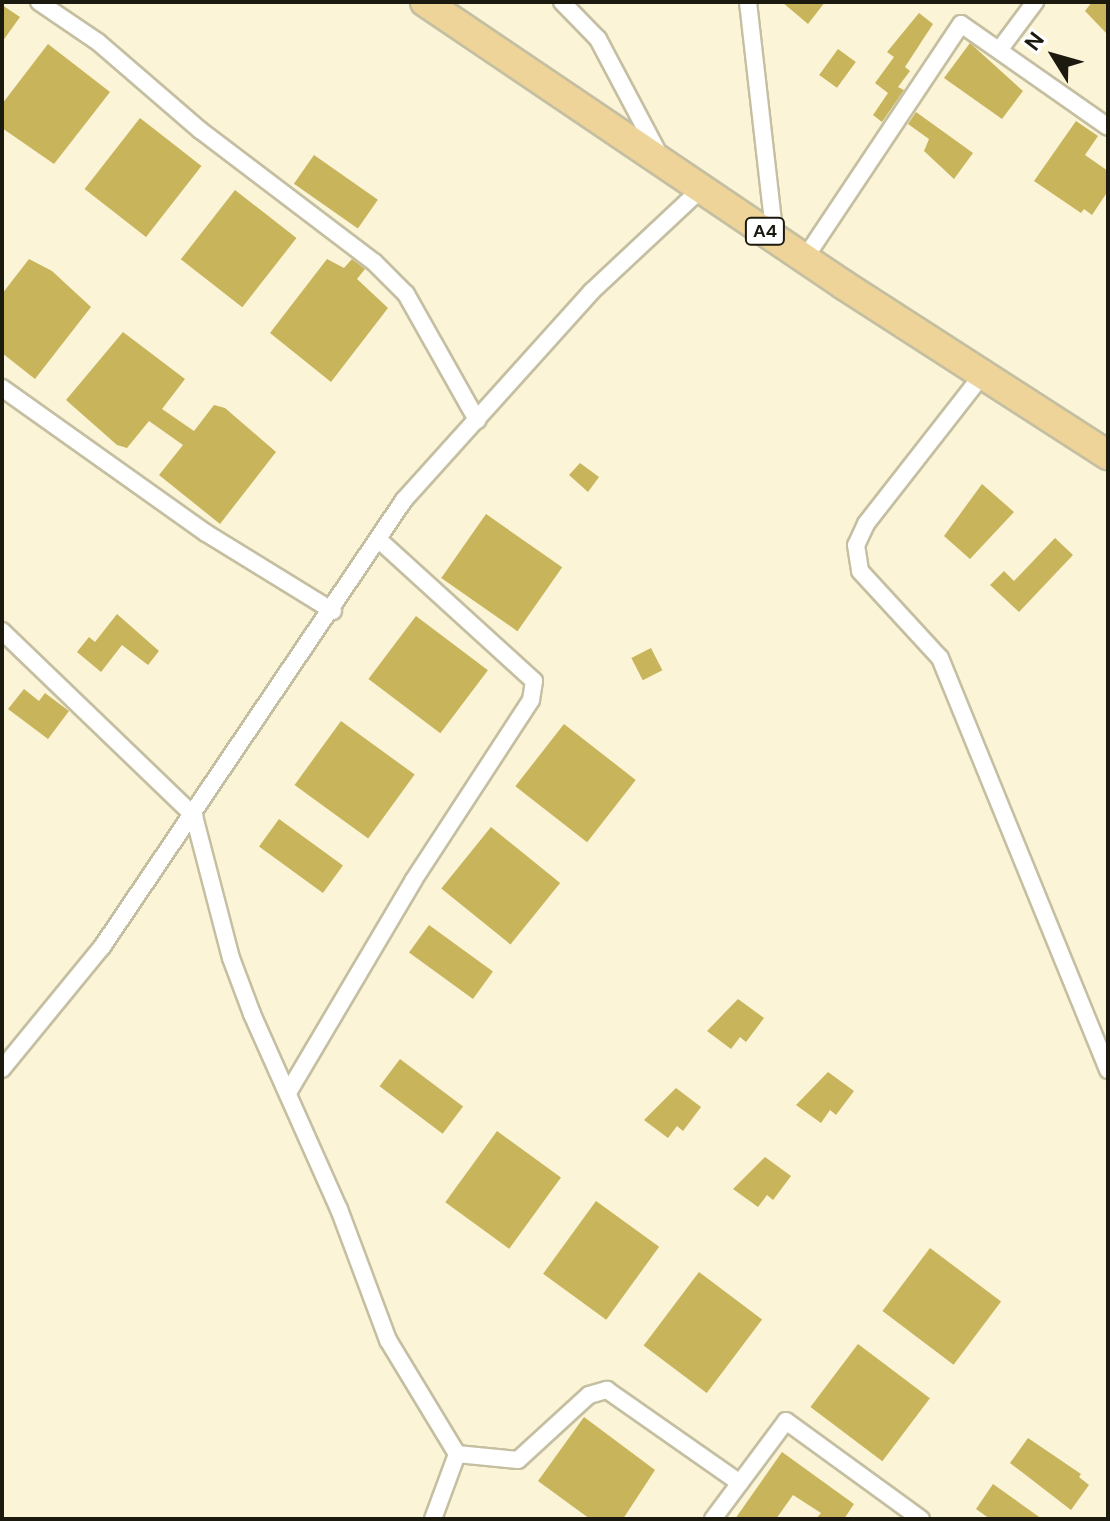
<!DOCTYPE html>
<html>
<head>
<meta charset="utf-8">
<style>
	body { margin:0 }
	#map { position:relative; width:1110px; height:1521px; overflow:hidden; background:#fbf4d7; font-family:"DM Sans",sans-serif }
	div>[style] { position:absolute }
	.building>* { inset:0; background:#c8b45b; transform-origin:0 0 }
	.roads { filter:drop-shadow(2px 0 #c5bfa2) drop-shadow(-2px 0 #c5bfa2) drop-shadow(0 2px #c5bfa2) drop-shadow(0 -2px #c5bfa2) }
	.minor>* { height:16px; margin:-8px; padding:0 8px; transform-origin:8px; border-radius:8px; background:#fff }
	.trunk>* { height:28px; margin:-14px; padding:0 14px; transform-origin:14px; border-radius:14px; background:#eed498 }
	span { translate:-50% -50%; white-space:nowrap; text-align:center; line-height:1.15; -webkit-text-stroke:6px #fff; paint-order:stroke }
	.shield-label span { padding:2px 6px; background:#fff; border:2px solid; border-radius:6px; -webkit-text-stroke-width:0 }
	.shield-label { font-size:18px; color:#1c1a0f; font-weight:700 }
	.frame { position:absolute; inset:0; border:4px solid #1c1a0f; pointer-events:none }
	.north { position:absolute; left:1014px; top:16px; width:80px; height:80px; -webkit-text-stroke:6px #fff; paint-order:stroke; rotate:307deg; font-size:22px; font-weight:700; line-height:32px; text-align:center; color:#1c1a0f }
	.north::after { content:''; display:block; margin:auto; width:28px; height:36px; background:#1c1a0f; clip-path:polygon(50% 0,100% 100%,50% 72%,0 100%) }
</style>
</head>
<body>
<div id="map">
	<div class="building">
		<div style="clip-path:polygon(782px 2px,825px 2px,808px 24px)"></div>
		<div style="clip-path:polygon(1092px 2px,1108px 2px,1108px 35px,1085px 11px)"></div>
		<div style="clip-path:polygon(2px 5px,20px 17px,2px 42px)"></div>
		<div style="clip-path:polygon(919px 13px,933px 24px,905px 67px,910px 71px,898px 87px,904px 90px,882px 122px,873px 115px,888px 93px,875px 83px,894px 57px,887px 52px)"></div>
		<div style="clip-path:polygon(970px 43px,1023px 91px,1002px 119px,944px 78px)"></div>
		<div style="clip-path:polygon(48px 44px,110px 92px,54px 164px,2px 128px,2px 104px)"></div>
		<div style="left:838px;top:49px;width:22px;height:32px;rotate:36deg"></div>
		<div style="clip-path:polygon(916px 112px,973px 153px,954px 179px,924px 151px,929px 139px,908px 124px)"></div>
		<div style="left:140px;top:118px;width:78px;height:90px;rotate:38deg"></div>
		<div style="clip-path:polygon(1076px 121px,1098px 136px,1085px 155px,1108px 171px,1108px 191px,1092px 215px,1084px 209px,1081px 213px,1034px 181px)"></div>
		<div style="left:314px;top:155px;width:78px;height:35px;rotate:35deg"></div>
		<div style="left:235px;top:190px;width:78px;height:88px;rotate:38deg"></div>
		<div style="clip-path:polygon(29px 259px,52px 271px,91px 307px,35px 379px,2px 353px,2px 294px)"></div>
		<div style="clip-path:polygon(327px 259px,344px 268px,352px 259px,365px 269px,357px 279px,388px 308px,331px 382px,270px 333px)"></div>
		<div style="clip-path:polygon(123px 332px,185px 379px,162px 409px,194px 431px,214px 405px,225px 408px,276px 452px,220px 524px,159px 475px,183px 445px,149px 421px,127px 448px,117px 445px,66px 400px)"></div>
		<div style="clip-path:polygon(580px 463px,599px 477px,588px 492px,569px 475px)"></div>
		<div style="clip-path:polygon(982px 484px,1014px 512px,970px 559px,944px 536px)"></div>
		<div style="left:486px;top:514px;width:93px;height:78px;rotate:35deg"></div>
		<div style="clip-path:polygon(1055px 538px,1073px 555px,1019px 612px,990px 585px,1004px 571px,1014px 581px)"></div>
		<div style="clip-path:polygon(117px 614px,159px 651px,148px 665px,122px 645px,101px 672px,77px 652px,89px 637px,95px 642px)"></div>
		<div style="left:416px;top:616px;width:90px;height:79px;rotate:37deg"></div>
		<div style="left:651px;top:648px;width:25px;height:22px;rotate:63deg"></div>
		<div style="clip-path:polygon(24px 689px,39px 701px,45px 693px,69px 711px,48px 739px,8px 709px)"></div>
		<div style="left:341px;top:721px;width:91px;height:79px;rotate:36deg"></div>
		<div style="left:564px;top:724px;width:91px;height:79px;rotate:38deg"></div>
		<div style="left:279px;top:819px;width:79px;height:34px;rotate:36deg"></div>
		<div style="left:491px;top:827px;width:89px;height:79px;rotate:39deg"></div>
		<div style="left:429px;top:925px;width:79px;height:34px;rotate:36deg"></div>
		<div style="clip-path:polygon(738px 999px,764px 1018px,746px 1042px,740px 1037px,731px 1049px,707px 1031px)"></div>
		<div style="left:400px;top:1059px;width:79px;height:34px;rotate:37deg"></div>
		<div style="clip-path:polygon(828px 1072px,854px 1091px,836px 1115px,830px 1110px,821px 1123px,796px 1105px)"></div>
		<div style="clip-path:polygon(676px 1088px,701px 1107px,683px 1131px,677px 1126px,668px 1138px,644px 1120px)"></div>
		<div style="left:497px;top:1131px;width:79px;height:88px;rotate:36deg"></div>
		<div style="clip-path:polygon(765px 1157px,791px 1176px,773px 1200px,767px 1195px,758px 1207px,733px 1189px)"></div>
		<div style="left:596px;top:1201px;width:78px;height:90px;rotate:36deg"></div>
		<div style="left:930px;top:1248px;width:89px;height:79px;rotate:37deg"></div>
		<div style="left:699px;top:1272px;width:79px;height:92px;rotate:37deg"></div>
		<div style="left:858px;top:1344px;width:90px;height:79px;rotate:37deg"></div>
		<div style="clip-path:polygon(584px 1417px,655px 1470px,623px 1519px,590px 1519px,538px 1481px)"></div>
		<div style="clip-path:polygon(1028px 1438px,1081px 1474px,1079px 1477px,1089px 1485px,1071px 1510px,1010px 1463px)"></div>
		<div style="clip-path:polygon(782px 1452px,854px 1504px,844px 1519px,816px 1519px,821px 1513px,793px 1495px,776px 1519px,735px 1519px)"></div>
		<div style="clip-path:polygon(993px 1484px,1042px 1519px,990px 1519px,976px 1509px)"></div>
	</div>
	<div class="roads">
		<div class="minor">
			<div style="left:39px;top:2px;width:71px;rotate:34.1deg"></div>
			<div style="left:98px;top:42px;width:135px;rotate:40.8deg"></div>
			<div style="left:200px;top:130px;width:218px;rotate:37.2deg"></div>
			<div style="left:374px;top:262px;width:45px;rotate:45deg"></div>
			<div style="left:406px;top:294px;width:145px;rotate:60.6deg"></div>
			<div style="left:562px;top:2px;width:52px;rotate:45.8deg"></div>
			<div style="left:598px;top:39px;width:132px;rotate:62.1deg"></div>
			<div style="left:748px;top:2px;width:238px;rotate:83.5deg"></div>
			<div style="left:1000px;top:49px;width:59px;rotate:-53.3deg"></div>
			<div style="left:805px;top:258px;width:281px;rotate:-56.3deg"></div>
			<div style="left:961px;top:24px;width:179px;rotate:35deg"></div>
			<div style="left:983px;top:374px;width:190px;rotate:128deg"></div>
			<div style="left:866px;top:524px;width:23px;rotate:115deg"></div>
			<div style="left:856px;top:545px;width:26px;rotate:81deg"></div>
			<div style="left:860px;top:571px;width:118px;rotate:47.4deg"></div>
			<div style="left:940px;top:658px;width:445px;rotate:67.8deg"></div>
			<div style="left:2px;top:388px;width:250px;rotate:35.4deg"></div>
			<div style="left:206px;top:533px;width:149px;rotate:31.6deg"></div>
			<div style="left:2px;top:631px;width:267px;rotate:43.9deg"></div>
			<div style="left:194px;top:816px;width:147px;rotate:75.4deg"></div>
			<div style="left:231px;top:958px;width:60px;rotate:69.4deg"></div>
			<div style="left:252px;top:1014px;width:214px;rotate:66deg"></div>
			<div style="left:339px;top:1209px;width:140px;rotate:69.5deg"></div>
			<div style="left:388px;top:1340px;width:133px;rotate:58.8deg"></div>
			<div style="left:457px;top:1454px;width:61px;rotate:5.6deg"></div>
			<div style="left:518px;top:1460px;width:96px;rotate:-42.5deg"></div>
			<div style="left:589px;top:1395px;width:19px;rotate:-16deg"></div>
			<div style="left:607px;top:1390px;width:162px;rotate:35deg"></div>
			<div style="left:2px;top:1069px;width:158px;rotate:-50.7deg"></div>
			<div style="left:102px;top:947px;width:539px;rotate:-55.96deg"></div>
			<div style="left:404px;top:500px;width:280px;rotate:-48deg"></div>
			<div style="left:591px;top:292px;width:152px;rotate:-43.1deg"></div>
			<div style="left:289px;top:1091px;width:244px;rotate:-59.4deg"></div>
			<div style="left:413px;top:881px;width:216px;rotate:-56.9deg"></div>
			<div style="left:531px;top:700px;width:19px;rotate:-81deg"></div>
			<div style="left:534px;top:681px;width:210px;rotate:-137.7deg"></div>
			<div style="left:433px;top:1519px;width:69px;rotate:-69.7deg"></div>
			<div style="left:713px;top:1519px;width:122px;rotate:-53.3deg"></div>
			<div style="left:786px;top:1421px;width:167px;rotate:36deg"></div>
		</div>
		<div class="trunk">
			<div style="left:425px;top:2px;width:506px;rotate:34.04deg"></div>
			<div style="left:844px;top:285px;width:314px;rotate:32.8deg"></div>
		</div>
	</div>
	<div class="shield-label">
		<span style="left:765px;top:231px">A4</span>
	</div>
	<div class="frame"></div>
	<div class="north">N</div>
</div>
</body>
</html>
